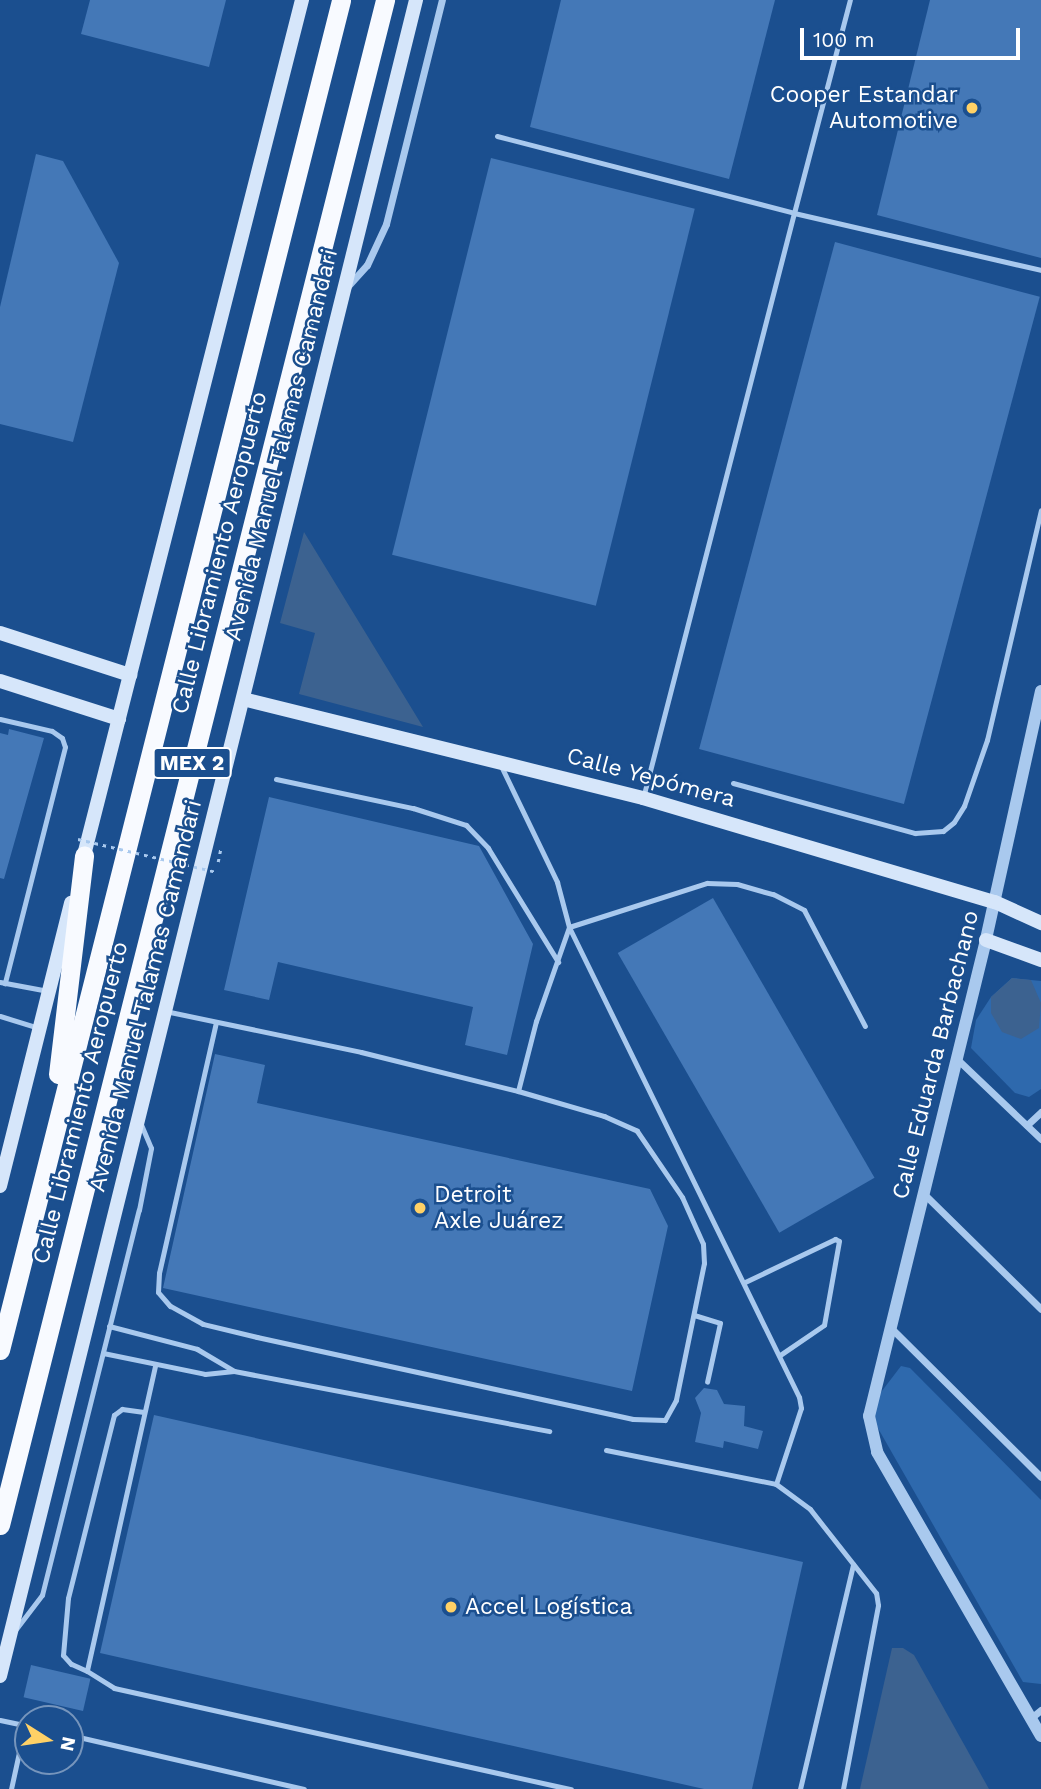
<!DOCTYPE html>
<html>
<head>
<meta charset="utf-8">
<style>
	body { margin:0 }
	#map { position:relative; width:1041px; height:1789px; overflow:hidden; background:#1b4f8f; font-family:"Work Sans",sans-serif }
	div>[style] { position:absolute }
	.green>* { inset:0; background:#2e69ad }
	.water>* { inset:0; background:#3c6290 }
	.building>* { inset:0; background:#4478b7; transform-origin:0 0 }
	.path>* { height:2.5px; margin-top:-1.25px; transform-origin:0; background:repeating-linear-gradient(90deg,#a9c9ee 0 3.5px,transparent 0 8.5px) }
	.service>* { height:5px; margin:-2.5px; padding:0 2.5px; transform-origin:2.5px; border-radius:2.5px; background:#a9c9ee }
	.minor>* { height:7px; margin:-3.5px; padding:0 3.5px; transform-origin:3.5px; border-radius:3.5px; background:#a9c9ee }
	.tertiary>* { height:12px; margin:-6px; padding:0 6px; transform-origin:6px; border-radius:6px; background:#a9c9ee }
	.secondary>* { height:14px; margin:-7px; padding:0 7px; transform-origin:7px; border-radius:7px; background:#d6e6fa }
	.trunk>* { height:19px; margin:-9.5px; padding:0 9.5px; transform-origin:9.5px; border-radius:9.5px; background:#f8faff }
	.path-bridge>* { height:2.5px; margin-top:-1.25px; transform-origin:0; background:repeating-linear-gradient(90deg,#a9c9ee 0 3.5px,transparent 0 8.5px) }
	.dots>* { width:19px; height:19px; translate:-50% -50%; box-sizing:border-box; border:4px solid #1b4f8f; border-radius:50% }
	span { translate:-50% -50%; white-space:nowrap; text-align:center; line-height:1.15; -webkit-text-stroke:5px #1b4f8f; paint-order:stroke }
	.shield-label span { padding:2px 5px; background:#1b4f8f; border:2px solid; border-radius:5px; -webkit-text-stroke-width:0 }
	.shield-label { font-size:21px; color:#fff; font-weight:700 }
	.poi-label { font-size:23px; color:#fff }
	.right { translate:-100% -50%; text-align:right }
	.left { translate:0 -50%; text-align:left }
	.street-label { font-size:23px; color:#fff }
	.north { position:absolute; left:14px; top:1705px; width:70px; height:70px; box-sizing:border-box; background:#1b4f8f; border:2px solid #7695bc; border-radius:50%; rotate:102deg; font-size:19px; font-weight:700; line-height:28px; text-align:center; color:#fff }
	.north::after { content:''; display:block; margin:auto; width:24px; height:32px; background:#ffd166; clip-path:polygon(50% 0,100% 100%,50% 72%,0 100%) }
	.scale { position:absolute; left:800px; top:28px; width:220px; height:32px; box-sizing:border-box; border:4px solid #fff; border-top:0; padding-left:9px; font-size:21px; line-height:24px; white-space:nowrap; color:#fff; -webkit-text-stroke:5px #1b4f8f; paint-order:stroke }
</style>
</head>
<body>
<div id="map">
	<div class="green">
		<div style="clip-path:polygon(1012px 978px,1041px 981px,1041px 1089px,1029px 1097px,1015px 1093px,971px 1048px,976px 1020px,991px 997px)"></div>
		<div style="clip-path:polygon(901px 1366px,910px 1368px,1041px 1500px,1041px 1684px,1023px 1682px,871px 1416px,872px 1404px)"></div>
	</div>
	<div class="water">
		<div style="clip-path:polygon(304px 532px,423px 727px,299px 694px,315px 633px,280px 623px)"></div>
		<div style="clip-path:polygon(1012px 978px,1031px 980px,1041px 1003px,1039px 1028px,1021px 1039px,1002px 1032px,991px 1013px,991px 997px)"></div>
		<div style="clip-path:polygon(892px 1648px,903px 1648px,914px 1655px,989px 1789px,860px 1789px)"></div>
	</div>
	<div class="building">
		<div style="clip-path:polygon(90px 0,226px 0,209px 67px,81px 34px)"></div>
		<div style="clip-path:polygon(561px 0,775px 0,729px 179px,530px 127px)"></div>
		<div style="clip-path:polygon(930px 0,1041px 0,1041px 258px,877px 215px)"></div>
		<div style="clip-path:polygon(36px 154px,63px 161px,119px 263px,73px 442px,0 424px,0 307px)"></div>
		<div style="left:491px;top:158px;width:210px;height:409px;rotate:14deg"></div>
		<div style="left:835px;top:242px;width:212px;height:525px;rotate:15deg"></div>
		<div style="clip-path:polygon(9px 729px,44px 738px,4px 879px,0 878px,0 733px,8px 735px)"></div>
		<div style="clip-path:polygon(269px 797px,479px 846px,533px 944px,507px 1055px,465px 1045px,473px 1007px,278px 962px,269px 1000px,224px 990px)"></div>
		<div style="left:713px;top:898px;width:323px;height:110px;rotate:60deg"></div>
		<div style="clip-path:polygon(215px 1054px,265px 1065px,257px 1103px,650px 1189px,668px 1226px,632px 1391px,163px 1288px)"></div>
		<div style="clip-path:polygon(704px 1388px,717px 1390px,724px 1404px,745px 1406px,744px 1426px,763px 1431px,758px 1449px,724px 1441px,723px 1448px,695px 1442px,701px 1413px,695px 1398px)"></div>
		<div style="clip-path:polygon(154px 1415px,803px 1562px,752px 1789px,704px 1789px,100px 1653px)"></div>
		<div style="left:31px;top:1665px;width:61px;height:33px;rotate:13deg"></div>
	</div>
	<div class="path">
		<div style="left:218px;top:862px;width:16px;rotate:-79deg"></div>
	</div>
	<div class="service">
		<div style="left:497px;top:136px;width:307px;rotate:14.5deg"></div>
		<div style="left:794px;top:213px;width:220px;rotate:-75.3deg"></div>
		<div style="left:0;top:719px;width:53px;rotate:13deg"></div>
		<div style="left:52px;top:731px;width:12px;rotate:35deg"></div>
		<div style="left:62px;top:738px;width:9px;rotate:72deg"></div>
		<div style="left:65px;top:747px;width:244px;rotate:104.3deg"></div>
		<div style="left:501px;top:766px;width:129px;rotate:64.2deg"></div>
		<div style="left:557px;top:882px;width:47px;rotate:75.1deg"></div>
		<div style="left:569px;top:927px;width:100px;rotate:109.3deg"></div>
		<div style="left:536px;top:1021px;width:72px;rotate:104.4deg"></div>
		<div style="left:276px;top:779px;width:140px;rotate:12deg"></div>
		<div style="left:413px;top:808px;width:56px;rotate:17.8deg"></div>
		<div style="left:466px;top:825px;width:32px;rotate:46deg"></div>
		<div style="left:488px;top:848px;width:134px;rotate:58.4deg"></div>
		<div style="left:733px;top:783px;width:189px;rotate:15.4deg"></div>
		<div style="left:915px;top:833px;width:28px;rotate:-4deg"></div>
		<div style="left:943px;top:831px;width:14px;rotate:-39deg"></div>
		<div style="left:954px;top:822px;width:19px;rotate:-58deg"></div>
		<div style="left:964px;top:806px;width:70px;rotate:-70.8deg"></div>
		<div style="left:987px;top:740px;width:236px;rotate:-76.8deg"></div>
		<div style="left:643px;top:798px;width:604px;rotate:-75.53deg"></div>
		<div style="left:794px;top:213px;width:253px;rotate:13deg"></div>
		<div style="left:0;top:982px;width:49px;rotate:10.6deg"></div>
		<div style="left:165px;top:1011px;width:200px;rotate:11.8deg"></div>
		<div style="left:361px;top:1052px;width:162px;rotate:14deg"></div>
		<div style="left:518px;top:1091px;width:90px;rotate:16.2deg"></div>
		<div style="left:604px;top:1116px;width:36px;rotate:24deg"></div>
		<div style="left:637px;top:1131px;width:80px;rotate:55.7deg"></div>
		<div style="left:682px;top:1197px;width:51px;rotate:65.9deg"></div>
		<div style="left:703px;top:1244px;width:19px;rotate:87deg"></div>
		<div style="left:704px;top:1263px;width:140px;rotate:101.6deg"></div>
		<div style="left:676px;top:1400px;width:23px;rotate:119deg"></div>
		<div style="left:665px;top:1420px;width:32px;rotate:-178deg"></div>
		<div style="left:633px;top:1419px;width:385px;rotate:-167.7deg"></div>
		<div style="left:257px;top:1337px;width:56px;rotate:-166.5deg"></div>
		<div style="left:203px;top:1324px;width:38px;rotate:-151deg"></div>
		<div style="left:170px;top:1306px;width:18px;rotate:-131deg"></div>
		<div style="left:158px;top:1292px;width:19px;rotate:-87deg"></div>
		<div style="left:159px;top:1273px;width:257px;rotate:-77.2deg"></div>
		<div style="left:0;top:1016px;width:41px;rotate:17.1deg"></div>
		<div style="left:745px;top:1282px;width:100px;rotate:-25.5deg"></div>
		<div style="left:835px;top:1239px;width:4px;rotate:27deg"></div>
		<div style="left:839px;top:1241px;width:85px;rotate:100.1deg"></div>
		<div style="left:824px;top:1325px;width:53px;rotate:145.7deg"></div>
		<div style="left:694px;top:1315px;width:27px;rotate:17deg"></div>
		<div style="left:720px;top:1323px;width:60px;rotate:102.4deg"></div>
		<div style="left:109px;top:1326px;width:91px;rotate:14.6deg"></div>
		<div style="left:197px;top:1349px;width:43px;rotate:30.7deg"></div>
		<div style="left:103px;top:1353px;width:104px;rotate:11.6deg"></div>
		<div style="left:205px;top:1374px;width:29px;rotate:-6deg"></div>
		<div style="left:234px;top:1371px;width:321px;rotate:10.8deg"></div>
		<div style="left:155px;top:1366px;width:312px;rotate:102.6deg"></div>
		<div style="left:87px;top:1671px;width:32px;rotate:32deg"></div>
		<div style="left:114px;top:1688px;width:468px;rotate:12.5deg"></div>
		<div style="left:606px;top:1450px;width:173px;rotate:11.3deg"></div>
		<div style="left:16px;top:1629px;width:43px;rotate:-52.6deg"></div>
		<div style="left:42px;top:1595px;width:397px;rotate:-75.9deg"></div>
		<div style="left:139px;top:1210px;width:63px;rotate:-79deg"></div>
		<div style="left:151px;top:1148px;width:28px;rotate:-113deg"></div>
		<div style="left:87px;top:1671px;width:17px;rotate:-156deg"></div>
		<div style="left:71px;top:1664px;width:12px;rotate:-132deg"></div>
		<div style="left:63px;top:1655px;width:57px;rotate:-85deg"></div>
		<div style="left:68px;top:1598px;width:189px;rotate:-75.9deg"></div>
		<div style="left:114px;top:1415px;width:10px;rotate:-37deg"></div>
		<div style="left:122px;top:1409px;width:22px;rotate:8deg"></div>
		<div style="left:0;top:1720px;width:29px;rotate:12deg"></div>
		<div style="left:70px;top:1735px;width:240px;rotate:13deg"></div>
		<div style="left:11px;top:1789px;width:66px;rotate:-77.7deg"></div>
		<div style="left:800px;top:1789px;width:231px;rotate:-76.7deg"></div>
		<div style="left:843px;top:1789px;width:187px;rotate:-79.2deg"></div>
		<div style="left:878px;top:1605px;width:12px;rotate:-99deg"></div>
		<div style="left:876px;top:1593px;width:107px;rotate:-128.2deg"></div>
		<div style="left:810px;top:1509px;width:42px;rotate:-143.7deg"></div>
		<div style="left:776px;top:1484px;width:80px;rotate:-71.8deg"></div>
		<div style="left:801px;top:1408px;width:11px;rotate:-100deg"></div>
		<div style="left:799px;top:1397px;width:523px;rotate:-116.08deg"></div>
		<div style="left:569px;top:927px;width:145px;rotate:-17.7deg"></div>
		<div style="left:707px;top:883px;width:30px;rotate:2deg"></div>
		<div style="left:737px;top:884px;width:37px;rotate:16deg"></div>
		<div style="left:773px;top:894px;width:35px;rotate:27deg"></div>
		<div style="left:804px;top:910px;width:131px;rotate:62.3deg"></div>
	</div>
	<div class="minor">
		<div style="left:348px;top:286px;width:28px;rotate:-48deg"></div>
		<div style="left:367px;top:265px;width:45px;rotate:-65.1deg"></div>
		<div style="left:386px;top:224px;width:231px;rotate:-76deg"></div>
		<div style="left:957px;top:1059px;width:116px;rotate:43.6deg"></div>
		<div style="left:1027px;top:1125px;width:19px;rotate:-43deg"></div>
		<div style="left:924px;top:1194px;width:164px;rotate:44.5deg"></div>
		<div style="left:891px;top:1328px;width:211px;rotate:44.8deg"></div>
		<div style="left:1031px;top:1718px;width:13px;rotate:-39deg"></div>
	</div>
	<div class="tertiary">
		<div style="left:1041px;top:691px;width:255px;rotate:102.5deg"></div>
		<div style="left:986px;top:940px;width:490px;rotate:103.8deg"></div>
		<div style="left:869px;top:1416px;width:37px;rotate:77deg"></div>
		<div style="left:877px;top:1452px;width:328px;rotate:60deg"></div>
	</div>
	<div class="secondary">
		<div style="left:0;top:633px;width:137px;rotate:17.9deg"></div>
		<div style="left:0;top:681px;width:125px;rotate:17.7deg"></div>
		<div style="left:243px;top:699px;width:412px;rotate:13.9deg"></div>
		<div style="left:643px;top:798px;width:367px;rotate:16.5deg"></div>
		<div style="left:995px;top:902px;width:51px;rotate:24.5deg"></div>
		<div style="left:82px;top:863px;width:891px;rotate:-75.7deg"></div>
		<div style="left:986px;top:940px;width:59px;rotate:20deg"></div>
		<div style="left:0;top:1186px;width:292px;rotate:-75.9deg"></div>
		<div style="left:0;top:1676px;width:1727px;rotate:-76.06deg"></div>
	</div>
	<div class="trunk">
		<div style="left:58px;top:1074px;width:220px;rotate:-83.2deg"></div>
		<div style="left:0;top:1350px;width:1392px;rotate:-75.82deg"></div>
		<div style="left:0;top:1525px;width:1573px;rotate:-75.83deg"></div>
	</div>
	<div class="path-bridge">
		<div style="left:78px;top:839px;width:142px;rotate:13.4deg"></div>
	</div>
	<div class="dots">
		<div style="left:972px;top:108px;background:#ffd166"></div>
		<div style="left:420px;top:1208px;background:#ffd166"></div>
		<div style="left:451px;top:1607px;background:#ffd166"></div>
	</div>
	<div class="shield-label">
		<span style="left:192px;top:763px">MEX 2</span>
	</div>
	<div class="poi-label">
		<span class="right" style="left:958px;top:108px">Cooper Estandar<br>Automotive</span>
		<span class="left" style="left:434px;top:1208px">Detroit<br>Axle Juárez</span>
		<span class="left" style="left:465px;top:1607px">Accel Logística</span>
	</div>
	<div class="street-label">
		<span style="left:282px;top:445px;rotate:-76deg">Avenida Manuel Talamas Camandari</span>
		<span style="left:220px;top:553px;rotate:-76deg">Calle Libramiento Aeropuerto</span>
		<span style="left:651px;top:778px;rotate:15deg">Calle Yepómera</span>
		<span style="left:146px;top:996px;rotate:-76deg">Avenida Manuel Talamas Camandari</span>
		<span style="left:936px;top:1055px;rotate:-76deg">Calle Eduarda Barbachano</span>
		<span style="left:81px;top:1103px;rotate:-76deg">Calle Libramiento Aeropuerto</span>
	</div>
	<div class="north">N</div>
	<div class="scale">100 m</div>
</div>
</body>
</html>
